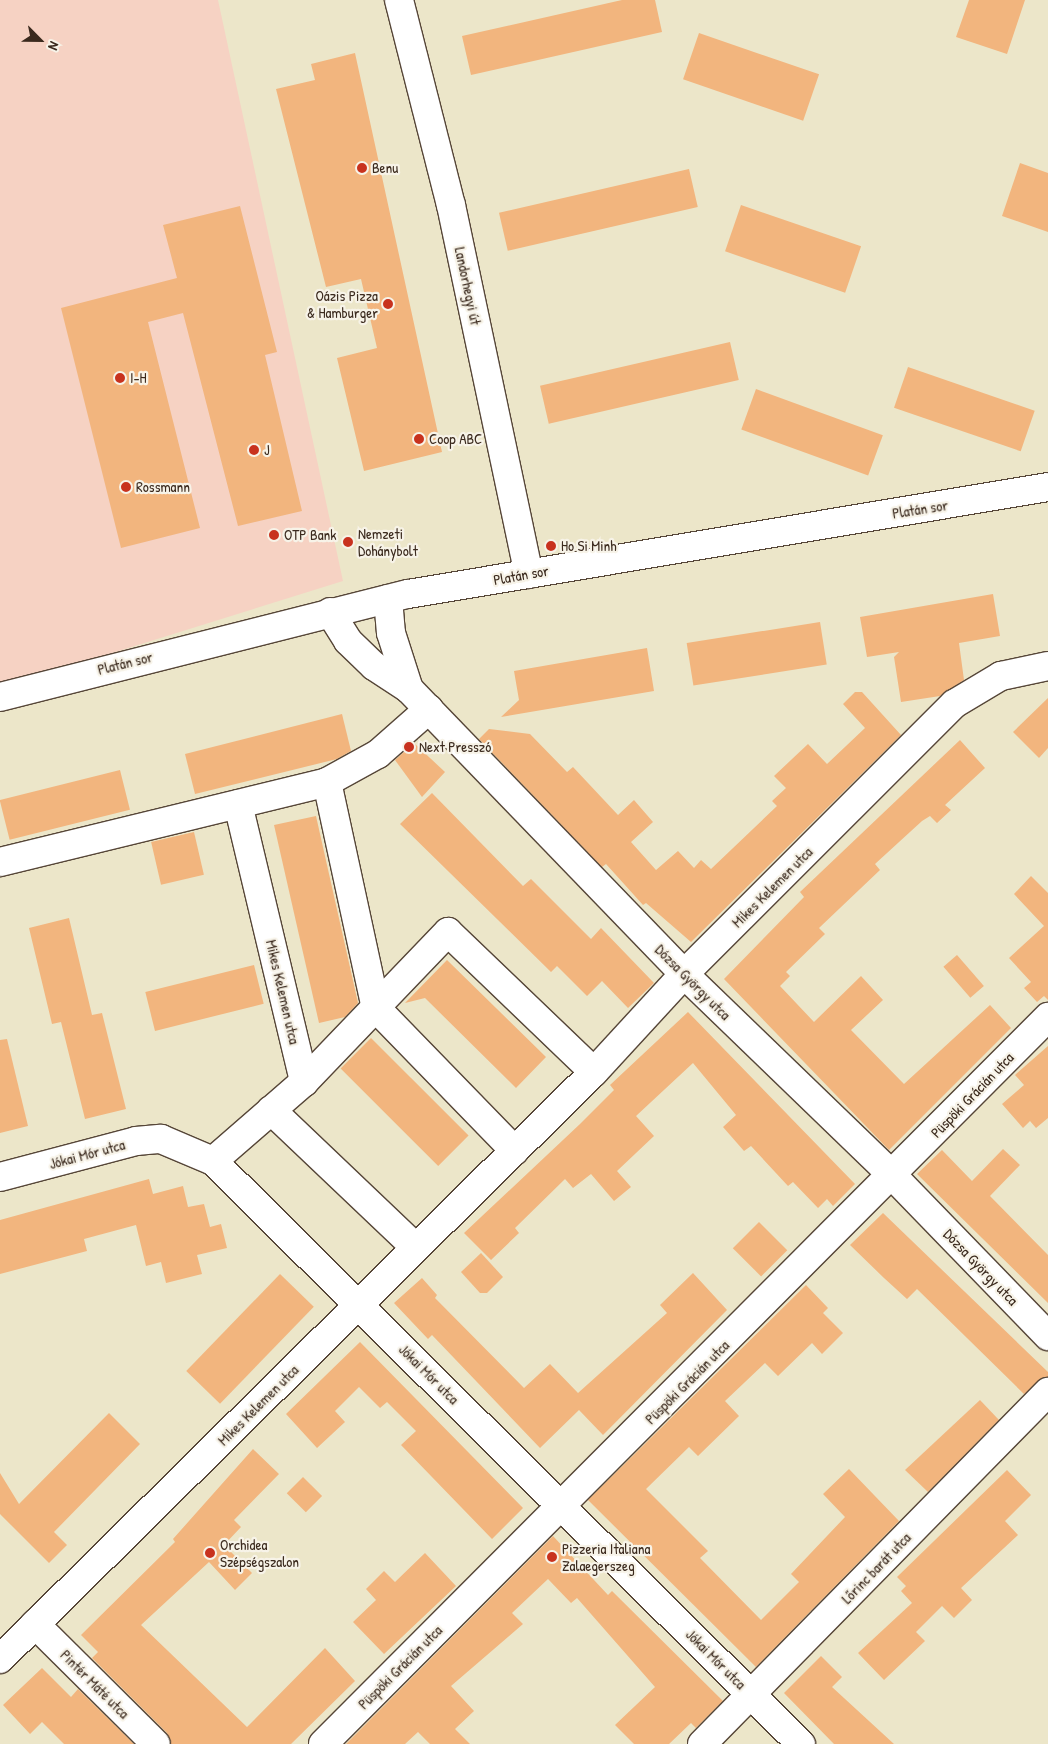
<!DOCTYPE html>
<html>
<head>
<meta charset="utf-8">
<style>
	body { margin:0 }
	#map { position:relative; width:1048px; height:1744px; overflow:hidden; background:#ece6c9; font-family:"Patrick Hand",sans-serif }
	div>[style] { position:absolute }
	.built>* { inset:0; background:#f6d2c3 }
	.building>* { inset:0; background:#f2b57e; transform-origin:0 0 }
	.roads { filter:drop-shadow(1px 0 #564638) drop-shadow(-1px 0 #564638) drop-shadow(0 1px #564638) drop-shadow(0 -1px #564638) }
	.minor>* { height:28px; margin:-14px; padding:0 14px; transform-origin:14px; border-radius:14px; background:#fff }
	.dots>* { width:14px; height:14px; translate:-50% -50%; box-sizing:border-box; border:2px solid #f7f3e8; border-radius:50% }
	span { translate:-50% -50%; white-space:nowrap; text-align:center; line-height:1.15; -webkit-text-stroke:4.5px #f7f3e8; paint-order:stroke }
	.poi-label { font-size:15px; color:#3b2a1e }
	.left { translate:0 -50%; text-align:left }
	.right { translate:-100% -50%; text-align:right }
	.street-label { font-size:15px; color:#3b2a1e }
	.north { position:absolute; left:15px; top:15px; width:50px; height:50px; -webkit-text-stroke:4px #f7f3e8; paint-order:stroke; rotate:113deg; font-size:14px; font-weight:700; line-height:20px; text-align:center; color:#3b2a1e }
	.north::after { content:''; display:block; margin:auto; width:18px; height:22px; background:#3b2a1e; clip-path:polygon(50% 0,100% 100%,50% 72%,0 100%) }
</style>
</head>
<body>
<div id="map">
	<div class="built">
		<div style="clip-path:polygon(0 0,218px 0,343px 581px,0 688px)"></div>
	</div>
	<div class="building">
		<div style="clip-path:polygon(622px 0,655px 0,662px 32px,471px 75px,462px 36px)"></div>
		<div style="clip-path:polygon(969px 0,1025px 0,1007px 54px,956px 37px)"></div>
		<div style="left:699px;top:33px;width:127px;height:49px;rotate:19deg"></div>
		<div style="clip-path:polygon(355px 53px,442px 452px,364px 471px,337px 358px,377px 348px,361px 279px,326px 287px,276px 89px,315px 80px,311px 64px)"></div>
		<div style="clip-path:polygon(1020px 163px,1048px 173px,1048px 232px,1002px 216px)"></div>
		<div style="left:689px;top:169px;width:39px;height:195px;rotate:77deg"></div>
		<div style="left:741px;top:205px;width:127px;height:49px;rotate:19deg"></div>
		<div style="clip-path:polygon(240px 206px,277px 352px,265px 355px,302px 511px,238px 526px,183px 313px,148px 322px,200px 528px,121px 548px,61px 308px,177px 278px,163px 225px)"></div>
		<div style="left:730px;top:342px;width:39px;height:195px;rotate:77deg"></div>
		<div style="left:908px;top:367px;width:134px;height:43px;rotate:19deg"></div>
		<div style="left:756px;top:389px;width:135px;height:43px;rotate:20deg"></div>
		<div style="clip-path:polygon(993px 594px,1000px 636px,959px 643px,964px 680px,940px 696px,901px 702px,894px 657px,899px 652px,867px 657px,860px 617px)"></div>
		<div style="left:820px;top:622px;width:43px;height:135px;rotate:81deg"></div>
		<div style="clip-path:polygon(647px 648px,654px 691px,501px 717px,519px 700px,514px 671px)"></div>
		<div style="clip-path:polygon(855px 692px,862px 692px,901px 735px,691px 942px,646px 903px,643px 905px,606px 864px,602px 867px,479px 739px,489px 729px,530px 734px,567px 772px,573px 767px,618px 815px,634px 800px,653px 822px,631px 842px,656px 870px,678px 851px,694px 868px,701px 860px,711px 869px,777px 806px,772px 801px,786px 788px,774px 776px,808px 744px,827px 764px,865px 728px,843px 704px)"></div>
		<div style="clip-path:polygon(1048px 698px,1048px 748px,1039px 758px,1013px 732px)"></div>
		<div style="clip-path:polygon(342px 714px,351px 751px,337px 759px,195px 794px,185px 754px)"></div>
		<div style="clip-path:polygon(960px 740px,985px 768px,945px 805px,951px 810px,937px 823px,930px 816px,922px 821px,875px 864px,880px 870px,819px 928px,825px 934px,786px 972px,790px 976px,780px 986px,814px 1022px,861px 976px,883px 1000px,851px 1030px,904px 1084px,990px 1005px,1011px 1028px,889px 1150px,724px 979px,804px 897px,800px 892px)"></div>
		<div style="clip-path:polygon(414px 743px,445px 772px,422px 797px,395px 760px)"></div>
		<div style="left:120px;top:770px;width:41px;height:124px;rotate:76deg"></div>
		<div style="clip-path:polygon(432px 793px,523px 886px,531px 879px,591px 939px,601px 928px,654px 983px,628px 1008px,602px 981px,587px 996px,557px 966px,551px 972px,400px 824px)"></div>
		<div style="clip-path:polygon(316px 816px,358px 1003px,345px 1017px,319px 1023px,274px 825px)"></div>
		<div style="left:194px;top:832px;width:44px;height:44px;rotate:77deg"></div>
		<div style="clip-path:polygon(1031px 876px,1048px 893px,1048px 1000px,1044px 996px,1037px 1002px,1024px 988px,1031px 982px,1009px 958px,1044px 926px,1014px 894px)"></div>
		<div style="clip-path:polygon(69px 918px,92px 1015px,102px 1013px,126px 1109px,85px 1119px,61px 1022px,52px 1024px,29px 928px)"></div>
		<div style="left:957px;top:955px;width:41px;height:18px;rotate:49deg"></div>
		<div style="clip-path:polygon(447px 960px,546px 1057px,516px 1088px,425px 998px,405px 1003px)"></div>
		<div style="left:254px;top:965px;width:40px;height:112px;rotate:76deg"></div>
		<div style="clip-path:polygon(688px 1012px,855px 1184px,833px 1206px,827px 1199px,818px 1208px,793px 1182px,788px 1186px,751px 1146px,744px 1151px,723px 1127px,736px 1115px,693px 1063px,636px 1116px,654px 1136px,617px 1171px,631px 1187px,614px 1201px,591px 1174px,573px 1188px,565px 1179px,515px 1228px,519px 1233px,491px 1260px,464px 1233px,580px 1124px,614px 1090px,610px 1085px)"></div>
		<div style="left:371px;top:1038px;width:138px;height:43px;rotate:45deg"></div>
		<div style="clip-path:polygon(7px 1039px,28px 1126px,0 1133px,0 1040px)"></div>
		<div style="clip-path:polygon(1048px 1046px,1048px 1118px,1036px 1128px,1030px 1121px,1023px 1128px,1002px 1104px,1024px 1085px,1015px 1075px)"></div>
		<div style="clip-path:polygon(1003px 1149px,1020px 1165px,990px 1196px,1048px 1255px,1048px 1303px,917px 1174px,942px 1150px,972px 1181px)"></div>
		<div style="clip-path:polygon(149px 1179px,153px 1194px,183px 1186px,188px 1207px,204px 1204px,210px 1227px,221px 1224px,227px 1248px,197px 1255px,202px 1274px,166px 1283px,161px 1262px,146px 1266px,136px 1225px,84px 1239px,87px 1251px,0 1274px,0 1220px)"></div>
		<div style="clip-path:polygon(883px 1213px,1048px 1372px,1048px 1377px,1024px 1394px,917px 1289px,907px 1299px,884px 1278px,850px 1245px)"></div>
		<div style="left:759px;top:1222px;width:40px;height:37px;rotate:45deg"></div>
		<div style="clip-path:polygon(481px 1253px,503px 1277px,487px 1293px,480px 1293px,461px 1272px)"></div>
		<div style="clip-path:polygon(693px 1273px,727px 1310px,603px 1435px,579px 1410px,540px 1448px,432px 1335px,428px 1339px,394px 1303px,422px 1278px,437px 1295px,435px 1298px,524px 1388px,550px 1364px,578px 1393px,667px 1313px,660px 1305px)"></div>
		<div style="left:280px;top:1274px;width:47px;height:135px;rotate:44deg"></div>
		<div style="clip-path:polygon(806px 1285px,828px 1308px,823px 1313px,843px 1333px,822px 1354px,812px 1343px,778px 1376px,765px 1363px,725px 1401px,739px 1416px,698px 1456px,689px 1447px,646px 1489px,708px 1551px,700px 1558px,761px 1620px,799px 1582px,791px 1574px,845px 1517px,823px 1494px,849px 1469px,899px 1521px,756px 1667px,588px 1500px)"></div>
		<div style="clip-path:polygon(360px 1342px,523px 1508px,492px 1539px,401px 1445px,416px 1431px,387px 1402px,380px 1408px,359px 1387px,335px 1411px,345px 1422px,317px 1448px,286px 1414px)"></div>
		<div style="clip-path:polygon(980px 1400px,999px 1420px,928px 1492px,905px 1470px)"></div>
		<div style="clip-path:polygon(109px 1413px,140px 1444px,54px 1532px,67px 1545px,49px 1563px,0 1514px,0 1473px,19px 1504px)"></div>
		<div style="clip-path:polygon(253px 1449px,279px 1474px,234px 1520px,241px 1527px,224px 1545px,252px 1573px,235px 1590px,209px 1562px,141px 1625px,247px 1727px,325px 1648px,355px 1681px,291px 1744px,171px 1744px,167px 1733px,92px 1658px,98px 1652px,81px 1635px,175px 1542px,173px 1539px)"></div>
		<div style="clip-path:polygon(1007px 1470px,1031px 1495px,1005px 1521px,1018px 1535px,961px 1588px,972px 1600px,954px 1618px,942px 1606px,916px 1632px,925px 1641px,884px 1680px,858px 1653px,912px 1603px,901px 1591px,906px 1586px,897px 1577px)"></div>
		<div style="left:303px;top:1477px;width:27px;height:23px;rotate:45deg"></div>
		<div style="clip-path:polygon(553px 1536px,608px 1595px,612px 1591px,723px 1701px,696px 1728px,691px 1723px,669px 1744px,634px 1744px,615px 1725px,655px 1687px,577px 1598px,571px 1603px,548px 1579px,512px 1613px,523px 1624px,451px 1686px,474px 1711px,455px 1729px,470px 1744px,430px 1744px,418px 1732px,405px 1744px,346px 1744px)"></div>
		<div style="clip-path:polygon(425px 1553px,456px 1586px,384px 1654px,353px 1622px,376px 1600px,366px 1589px,384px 1571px,395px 1582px)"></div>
		<div style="clip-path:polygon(821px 1656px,842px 1677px,832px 1687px,894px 1744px,834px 1744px,784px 1693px)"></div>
		<div style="clip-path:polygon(42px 1668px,71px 1697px,78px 1689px,134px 1744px,64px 1744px,42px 1722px,30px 1734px,3px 1705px)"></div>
	</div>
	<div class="roads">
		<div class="minor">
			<div style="left:399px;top:0;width:211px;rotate:75.8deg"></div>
			<div style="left:451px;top:205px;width:377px;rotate:78.1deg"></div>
			<div style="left:388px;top:599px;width:34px;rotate:85deg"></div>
			<div style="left:391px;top:633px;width:59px;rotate:72.2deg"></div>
			<div style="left:409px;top:689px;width:396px;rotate:46deg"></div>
			<div style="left:684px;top:974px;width:291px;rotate:44deg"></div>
			<div style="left:893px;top:1176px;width:223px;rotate:45.9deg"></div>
			<div style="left:330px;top:612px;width:34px;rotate:58deg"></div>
			<div style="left:348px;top:641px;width:36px;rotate:44deg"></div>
			<div style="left:374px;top:666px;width:42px;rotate:33.3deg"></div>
			<div style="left:0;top:697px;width:421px;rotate:-14.2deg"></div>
			<div style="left:408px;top:594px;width:649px;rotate:-9.49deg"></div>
			<div style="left:327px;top:782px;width:231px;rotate:77.8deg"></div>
			<div style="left:376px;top:1008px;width:199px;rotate:45.8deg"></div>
			<div style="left:238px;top:804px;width:286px;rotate:76.6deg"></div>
			<div style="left:304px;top:1082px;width:208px;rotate:-46.2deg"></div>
			<div style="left:448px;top:932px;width:202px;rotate:43.8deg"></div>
			<div style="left:0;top:862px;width:337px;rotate:-13.7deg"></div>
			<div style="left:327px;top:782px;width:58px;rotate:-28.8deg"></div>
			<div style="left:378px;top:754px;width:68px;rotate:-41.4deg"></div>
			<div style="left:271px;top:1110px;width:199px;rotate:43.6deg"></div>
			<div style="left:213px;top:1161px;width:121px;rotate:-41deg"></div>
			<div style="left:0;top:1177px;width:141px;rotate:-14.8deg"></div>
			<div style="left:136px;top:1141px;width:25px;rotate:-5deg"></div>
			<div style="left:161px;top:1139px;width:56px;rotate:22.9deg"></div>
			<div style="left:213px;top:1161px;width:828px;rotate:44.76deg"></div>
			<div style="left:35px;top:1624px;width:170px;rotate:44.8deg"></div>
			<div style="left:0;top:1659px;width:835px;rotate:-44.66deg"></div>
			<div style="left:594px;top:1072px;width:133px;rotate:-47.4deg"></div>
			<div style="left:684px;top:974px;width:382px;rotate:-45deg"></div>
			<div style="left:954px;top:704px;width:55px;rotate:-30.8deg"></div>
			<div style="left:1001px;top:676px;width:48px;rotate:-12deg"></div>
			<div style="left:323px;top:1744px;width:1027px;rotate:-45.08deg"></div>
			<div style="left:702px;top:1744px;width:494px;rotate:-45.5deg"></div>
		</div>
	</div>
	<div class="dots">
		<div style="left:362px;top:168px;background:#c8321e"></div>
		<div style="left:388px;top:304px;background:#c8321e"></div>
		<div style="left:120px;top:378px;background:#c8321e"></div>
		<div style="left:419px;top:439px;background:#c8321e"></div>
		<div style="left:254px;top:450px;background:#c8321e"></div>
		<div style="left:126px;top:487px;background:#c8321e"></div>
		<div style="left:274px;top:535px;background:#c8321e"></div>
		<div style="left:348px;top:542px;background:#c8321e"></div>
		<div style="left:551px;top:546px;background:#c8321e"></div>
		<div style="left:409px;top:747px;background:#c8321e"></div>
		<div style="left:210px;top:1553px;background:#c8321e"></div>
		<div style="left:552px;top:1557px;background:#c8321e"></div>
	</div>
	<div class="poi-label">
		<span class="left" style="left:372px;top:168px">Benu</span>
		<span class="right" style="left:378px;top:304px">Oázis Pizza<br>&amp; Hamburger</span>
		<span class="left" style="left:130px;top:378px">I-H</span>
		<span class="left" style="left:429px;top:439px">Coop ABC</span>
		<span class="left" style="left:264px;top:450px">J</span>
		<span class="left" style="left:136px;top:487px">Rossmann</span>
		<span class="left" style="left:358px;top:542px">Nemzeti<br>Dohánybolt</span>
		<span class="left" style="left:284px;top:535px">OTP Bank</span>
		<span class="left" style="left:561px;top:546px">Ho Si Minh</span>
		<span class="left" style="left:419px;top:747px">Next Presszó</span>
		<span class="left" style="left:220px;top:1553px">Orchidea<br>Szépségszalon</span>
		<span class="left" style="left:562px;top:1557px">Pizzeria Italiana<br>Zalaegerszeg</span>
	</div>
	<div class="street-label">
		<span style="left:468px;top:286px;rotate:78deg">Landorhegyi út</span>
		<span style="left:920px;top:509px;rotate:-9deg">Platán sor</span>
		<span style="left:521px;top:575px;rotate:-10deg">Platán sor</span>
		<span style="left:125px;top:663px;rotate:-14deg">Platán sor</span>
		<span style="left:772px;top:887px;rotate:-45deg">Mikes Kelemen utca</span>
		<span style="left:693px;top:982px;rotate:45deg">Dózsa György utca</span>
		<span style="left:283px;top:992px;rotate:77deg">Mikes Kelemen utca</span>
		<span style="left:972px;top:1095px;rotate:-46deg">Püspöki Grácián utca</span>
		<span style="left:87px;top:1154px;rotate:-15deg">Jókai Mór utca</span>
		<span style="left:981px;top:1267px;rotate:46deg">Dózsa György utca</span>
		<span style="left:429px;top:1374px;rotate:45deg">Jókai Mór utca</span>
		<span style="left:687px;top:1382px;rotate:-45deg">Püspöki Grácián utca</span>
		<span style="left:258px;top:1405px;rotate:-45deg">Mikes Kelemen utca</span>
		<span style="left:876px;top:1568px;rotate:-46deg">Lőrinc barát utca</span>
		<span style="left:716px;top:1659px;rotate:45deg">Jókai Mór utca</span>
		<span style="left:400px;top:1667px;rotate:-45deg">Püspöki Grácián utca</span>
		<span style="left:95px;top:1684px;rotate:45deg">Pintér Máté utca</span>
	</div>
	<div class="north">N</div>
</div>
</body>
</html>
